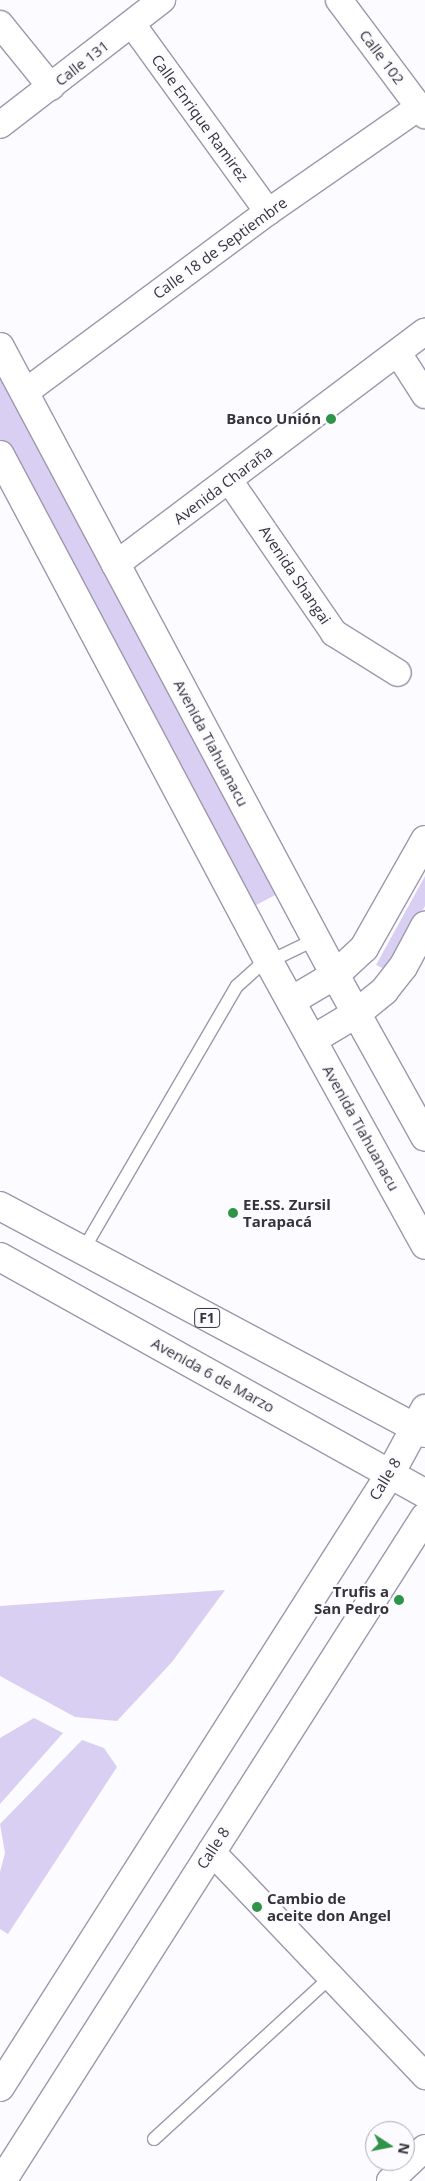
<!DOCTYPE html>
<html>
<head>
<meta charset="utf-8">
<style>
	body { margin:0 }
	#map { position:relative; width:425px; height:2181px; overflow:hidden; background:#fcfbff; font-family:"Open Sans",sans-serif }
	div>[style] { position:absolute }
	.green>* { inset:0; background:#d9cff3; transform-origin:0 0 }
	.roads { filter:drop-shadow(1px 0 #9d98ab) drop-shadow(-1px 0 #9d98ab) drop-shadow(0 1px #9d98ab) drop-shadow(0 -1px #9d98ab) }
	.service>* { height:12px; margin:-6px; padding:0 6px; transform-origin:6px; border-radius:6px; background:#fff }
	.minor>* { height:26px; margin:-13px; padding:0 13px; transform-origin:13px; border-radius:13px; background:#fff }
	.tertiary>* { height:28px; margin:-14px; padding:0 14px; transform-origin:14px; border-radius:14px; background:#fff }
	.secondary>* { height:28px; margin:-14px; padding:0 14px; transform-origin:14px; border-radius:14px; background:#fff }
	.trunk>* { height:28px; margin:-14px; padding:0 14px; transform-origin:14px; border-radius:14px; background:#fff }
	.dots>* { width:14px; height:14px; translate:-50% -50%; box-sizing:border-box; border:2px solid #fcfbff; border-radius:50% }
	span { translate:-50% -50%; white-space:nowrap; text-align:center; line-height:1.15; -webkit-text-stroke:5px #fcfbff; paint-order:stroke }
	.shield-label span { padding:1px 4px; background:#fcfbff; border:1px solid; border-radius:4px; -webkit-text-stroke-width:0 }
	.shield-label { font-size:14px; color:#36343b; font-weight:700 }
	.street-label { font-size:15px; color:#36343b }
	.poi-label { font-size:15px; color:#36343b; font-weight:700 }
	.right { translate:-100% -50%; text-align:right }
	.left { translate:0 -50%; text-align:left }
	.north { position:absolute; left:365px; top:2121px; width:50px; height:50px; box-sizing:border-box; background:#fcfbff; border:1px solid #adabb1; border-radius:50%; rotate:101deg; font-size:14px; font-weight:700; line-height:20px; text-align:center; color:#36343b }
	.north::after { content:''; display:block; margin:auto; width:18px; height:22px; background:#2f9348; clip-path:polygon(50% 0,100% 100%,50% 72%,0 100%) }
</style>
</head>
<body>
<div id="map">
	<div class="green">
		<div style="left:0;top:372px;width:591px;height:54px;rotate:62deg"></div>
		<div style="clip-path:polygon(425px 876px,425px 906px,389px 971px,376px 965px)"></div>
		<div style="clip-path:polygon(225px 1590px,172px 1662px,117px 1721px,75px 1717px,0 1676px,0 1606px)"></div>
		<div style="clip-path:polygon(34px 1718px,63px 1733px,0 1804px,0 1738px)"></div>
		<div style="clip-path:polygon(82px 1740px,104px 1748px,117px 1767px,8px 1934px,0 1929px,0 1872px,5px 1853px,0 1824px)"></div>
	</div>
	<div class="roads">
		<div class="service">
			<div style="left:82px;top:1252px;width:308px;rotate:-59.8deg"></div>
			<div style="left:237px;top:986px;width:28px;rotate:-42deg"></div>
			<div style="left:258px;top:967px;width:64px;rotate:-25.8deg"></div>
			<div style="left:154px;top:2139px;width:241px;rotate:-42.5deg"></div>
		</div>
		<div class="minor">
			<div style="left:339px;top:0;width:144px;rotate:53.2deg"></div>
			<div style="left:0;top:24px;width:81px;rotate:51deg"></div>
			<div style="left:132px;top:24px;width:232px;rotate:54.1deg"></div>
			<div style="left:0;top:125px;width:205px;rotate:-37.7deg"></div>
			<div style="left:398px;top:353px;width:50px;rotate:57.3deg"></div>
			<div style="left:24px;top:393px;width:304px;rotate:-36.6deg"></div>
			<div style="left:268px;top:212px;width:184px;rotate:-34.8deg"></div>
			<div style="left:229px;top:480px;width:186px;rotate:55.5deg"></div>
			<div style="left:334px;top:633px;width:75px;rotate:32deg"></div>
			<div style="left:115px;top:565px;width:388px;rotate:-37deg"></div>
			<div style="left:211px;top:1851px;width:311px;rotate:46.4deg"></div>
			<div style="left:390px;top:2181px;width:48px;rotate:-43.3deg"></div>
		</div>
		<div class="tertiary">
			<div style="left:0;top:2087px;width:727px;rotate:-57.53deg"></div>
			<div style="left:2px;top:2181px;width:787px;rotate:-57.5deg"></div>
		</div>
		<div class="secondary">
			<div style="left:0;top:347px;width:712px;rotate:61.92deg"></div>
			<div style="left:335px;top:975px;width:185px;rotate:60.9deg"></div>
			<div style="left:0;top:455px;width:574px;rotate:62.05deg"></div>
			<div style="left:269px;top:962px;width:323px;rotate:61.1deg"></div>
			<div style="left:291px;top:1001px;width:51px;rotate:-30.6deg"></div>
			<div style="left:335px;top:975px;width:40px;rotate:-43deg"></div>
			<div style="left:364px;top:948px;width:124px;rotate:-60.5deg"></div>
			<div style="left:312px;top:1040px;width:52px;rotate:-31deg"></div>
			<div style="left:357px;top:1013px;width:35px;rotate:-39deg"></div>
			<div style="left:384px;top:991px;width:31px;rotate:-52deg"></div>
			<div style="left:403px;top:967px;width:47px;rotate:-61.8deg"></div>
			<div style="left:390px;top:1474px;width:74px;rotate:-61.7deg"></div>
		</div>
		<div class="trunk">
			<div style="left:0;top:1206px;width:482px;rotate:28.1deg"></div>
			<div style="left:0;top:1257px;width:487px;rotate:29.1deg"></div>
		</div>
	</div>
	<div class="dots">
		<div style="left:331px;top:419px;background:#2f9348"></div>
		<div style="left:233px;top:1213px;background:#2f9348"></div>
		<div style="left:399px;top:1600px;background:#2f9348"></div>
		<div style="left:257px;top:1907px;background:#2f9348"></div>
	</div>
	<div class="shield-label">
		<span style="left:207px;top:1318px">F1</span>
	</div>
	<div class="street-label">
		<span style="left:382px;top:57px;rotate:53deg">Calle 102</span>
		<span style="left:82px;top:63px;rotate:-38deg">Calle 131</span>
		<span style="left:200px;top:118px;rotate:54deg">Calle Enrique Ramirez</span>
		<span style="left:220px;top:248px;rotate:-36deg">Calle 18 de Septiembre</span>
		<span style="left:223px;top:485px;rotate:-37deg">Avenida Charaña</span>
		<span style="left:295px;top:575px;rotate:56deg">Avenida Shangai</span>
		<span style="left:211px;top:743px;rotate:62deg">Avenida Tiahuanacu</span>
		<span style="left:361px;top:1128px;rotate:61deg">Avenida Tiahuanacu</span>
		<span style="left:213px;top:1375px;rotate:29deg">Avenida 6 de Marzo</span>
		<span style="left:385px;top:1479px;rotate:-59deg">Calle 8</span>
		<span style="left:213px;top:1848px;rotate:-57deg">Calle 8</span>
	</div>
	<div class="poi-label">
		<span class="right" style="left:321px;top:419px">Banco Unión</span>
		<span class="left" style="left:243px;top:1213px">EE.SS. Zursil<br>Tarapacá</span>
		<span class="right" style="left:389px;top:1600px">Trufis a<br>San Pedro</span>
		<span class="left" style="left:267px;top:1907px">Cambio de<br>aceite don Angel</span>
	</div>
	<div class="north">N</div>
</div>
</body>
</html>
